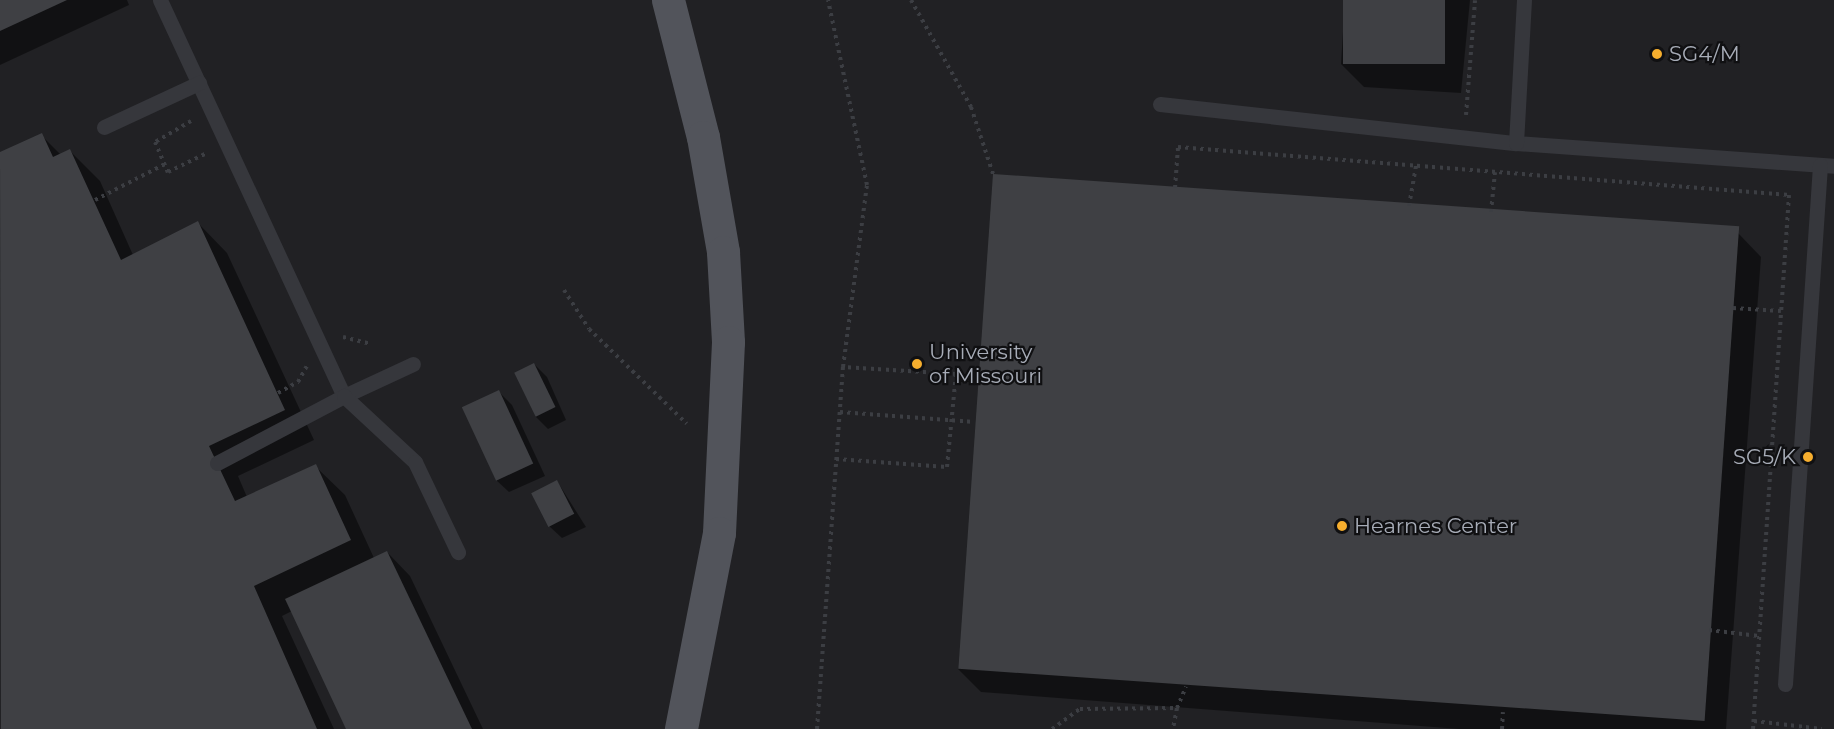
<!DOCTYPE html>
<html>
<head>
<meta charset="utf-8">
<style>
	body { margin:0 }
	#map { position:relative; width:1834px; height:729px; overflow:hidden; background:#151517; font-family:Montserrat,sans-serif }
	div>[style] { position:absolute }
	.built>* { inset:0; background:#212124; transform-origin:0 0 }
	.shadow>* { inset:0; background:#0007 }
	.building>* { inset:0; background:#3f4044; transform-origin:0 0 }
	.path>* { height:4px; margin-top:-2px; transform-origin:0; background:repeating-linear-gradient(90deg,#3c3e43 0 3px,transparent 0 7.5px) }
	.service>* { height:15px; margin:-7.5px; padding:0 7.5px; transform-origin:7.5px; border-radius:7.5px; background:#36373c }
	.primary>* { height:33px; margin:-16.5px; padding:0 16.5px; transform-origin:16.5px; border-radius:16.5px; background:#52545b }
	.dots>* { width:16px; height:16px; translate:-50% -50%; box-sizing:border-box; border:3px solid #101012; border-radius:50% }
	span { translate:-50% -50%; white-space:nowrap; text-align:center; line-height:1.15; -webkit-text-stroke:4.5px #101012; paint-order:stroke }
	.poi-label { font-size:21px; color:#a7acb7 }
	.left { translate:0 -50%; text-align:left }
	.right { translate:-100% -50%; text-align:right }
</style>
</head>
<body>
<div id="map">
	<div class="built">
		<div style="left:0;top:0;width:1834px;height:729px"></div>
	</div>
	<div class="shadow">
		<div style="clip-path:polygon(0 0,127px 0,129px 5px,0 65px)"></div>
		<div style="clip-path:polygon(1345px 0,1470px 0,1461px 93px,1364px 87px,1341px 64px)"></div>
		<div style="clip-path:polygon(41px 135px,61px 155px,70px 151px,100px 181px,133px 255px,198px 223px,227px 253px,314px 440px,238px 476px,247px 497px,315px 466px,345px 495px,374px 558px,387px 552px,410px 576px,483px 729px,348px 729px,292px 611px,282px 616px,334px 729px,2px 729px,0 154px)"></div>
		<div style="clip-path:polygon(1738px 233px,1761px 257px,1726px 729px,1459px 729px,981px 692px,958px 669px)"></div>
		<div style="clip-path:polygon(534px 364px,547px 377px,566px 420px,548px 429px,535px 416px)"></div>
		<div style="clip-path:polygon(499px 392px,512px 405px,545px 476px,509px 492px,496px 480px,464px 408px)"></div>
		<div style="clip-path:polygon(557px 481px,586px 527px,562px 538px,549px 526px)"></div>
	</div>
	<div class="building">
		<div style="clip-path:polygon(0 0,67px 0,0 31px)"></div>
		<div style="left:1343px;top:0;width:102px;height:64px"></div>
		<div style="clip-path:polygon(42px 133px,53px 157px,70px 149px,121px 260px,198px 221px,285px 410px,209px 446px,235px 501px,316px 464px,351px 540px,254px 586px,317px 729px,1px 729px,0 152px)"></div>
		<div style="left:993px;top:174px;width:748px;height:496px;rotate:4deg"></div>
		<div style="left:534px;top:363px;width:49px;height:22px;rotate:64deg"></div>
		<div style="left:499px;top:390px;width:81px;height:41px;rotate:65deg"></div>
		<div style="left:557px;top:480px;width:38px;height:29px;rotate:63deg"></div>
		<div style="clip-path:polygon(387px 551px,472px 729px,346px 729px,285px 599px)"></div>
	</div>
	<div class="path">
		<div style="left:911px;top:0;width:123px;rotate:60.7deg"></div>
		<div style="left:971px;top:107px;width:71px;rotate:71.8deg"></div>
		<div style="left:1466px;top:115px;width:115px;rotate:-85.5deg"></div>
		<div style="left:191px;top:121px;width:42px;rotate:149.7deg"></div>
		<div style="left:155px;top:142px;width:33px;rotate:67deg"></div>
		<div style="left:168px;top:172px;width:43px;rotate:-26deg"></div>
		<div style="left:1175px;top:188px;width:41px;rotate:-85.8deg"></div>
		<div style="left:1178px;top:147px;width:613px;rotate:4.49deg"></div>
		<div style="left:1789px;top:195px;width:535px;rotate:93.86deg"></div>
		<div style="left:95px;top:200px;width:79px;rotate:-27.2deg"></div>
		<div style="left:1409px;top:206px;width:41px;rotate:-80.1deg"></div>
		<div style="left:1491px;top:212px;width:40px;rotate:-84.3deg"></div>
		<div style="left:564px;top:290px;width:46px;rotate:57.3deg"></div>
		<div style="left:589px;top:329px;width:136px;rotate:44.1deg"></div>
		<div style="left:1733px;top:308px;width:48px;rotate:3.6deg"></div>
		<div style="left:343px;top:337px;width:29px;rotate:14deg"></div>
		<div style="left:278px;top:393px;width:23px;rotate:-29deg"></div>
		<div style="left:298px;top:382px;width:18px;rotate:-61deg"></div>
		<div style="left:840px;top:412px;width:135px;rotate:4.2deg"></div>
		<div style="left:836px;top:459px;width:111px;rotate:4.1deg"></div>
		<div style="left:947px;top:467px;width:93px;rotate:-84.5deg"></div>
		<div style="left:956px;top:374px;width:113px;rotate:-176.5deg"></div>
		<div style="left:1709px;top:630px;width:50px;rotate:6.8deg"></div>
		<div style="left:1177px;top:708px;width:23px;rotate:-67deg"></div>
		<div style="left:1754px;top:721px;width:68px;rotate:6.7deg"></div>
		<div style="left:817px;top:729px;width:363px;rotate:-85.9deg"></div>
		<div style="left:843px;top:367px;width:184px;rotate:-82.5deg"></div>
		<div style="left:867px;top:185px;width:189px;rotate:-101.9deg"></div>
		<div style="left:1052px;top:729px;width:34px;rotate:-36deg"></div>
		<div style="left:1080px;top:709px;width:97px;rotate:-0.6deg"></div>
		<div style="left:1177px;top:708px;width:21px;rotate:101deg"></div>
		<div style="left:1502px;top:729px;width:17px;rotate:-87deg"></div>
	</div>
	<div class="service">
		<div style="left:160px;top:0;width:437px;rotate:65.1deg"></div>
		<div style="left:344px;top:396px;width:76px;rotate:-24.9deg"></div>
		<div style="left:1160px;top:104px;width:358px;rotate:6.3deg"></div>
		<div style="left:1516px;top:143px;width:319px;rotate:4.1deg"></div>
		<div style="left:104px;top:127px;width:105px;rotate:-24.9deg"></div>
		<div style="left:1516px;top:143px;width:143px;rotate:-86.8deg"></div>
		<div style="left:217px;top:463px;width:144px;rotate:-27.8deg"></div>
		<div style="left:344px;top:396px;width:97px;rotate:42.9deg"></div>
		<div style="left:415px;top:462px;width:100px;rotate:64.5deg"></div>
		<div style="left:1785px;top:684px;width:520px;rotate:-86.14deg"></div>
	</div>
	<div class="primary">
		<div style="left:668px;top:0;width:141px;rotate:75.7deg"></div>
		<div style="left:703px;top:137px;width:117px;rotate:80.1deg"></div>
		<div style="left:723px;top:252px;width:90px;rotate:86.8deg"></div>
		<div style="left:728px;top:342px;width:191px;rotate:92.7deg"></div>
		<div style="left:719px;top:533px;width:200px;rotate:101deg"></div>
	</div>
	<div class="dots">
		<div style="left:1657px;top:54px;background:#f6ae2e"></div>
		<div style="left:917px;top:364px;background:#f6ae2e"></div>
		<div style="left:1808px;top:457px;background:#f6ae2e"></div>
		<div style="left:1342px;top:526px;background:#f6ae2e"></div>
	</div>
	<div class="poi-label">
		<span class="left" style="left:1669px;top:54px">SG4/M</span>
		<span class="left" style="left:929px;top:364px">University<br>of Missouri</span>
		<span class="right" style="left:1796px;top:457px">SG5/K</span>
		<span class="left" style="left:1354px;top:526px">Hearnes Center</span>
	</div>
</div>
</body>
</html>
